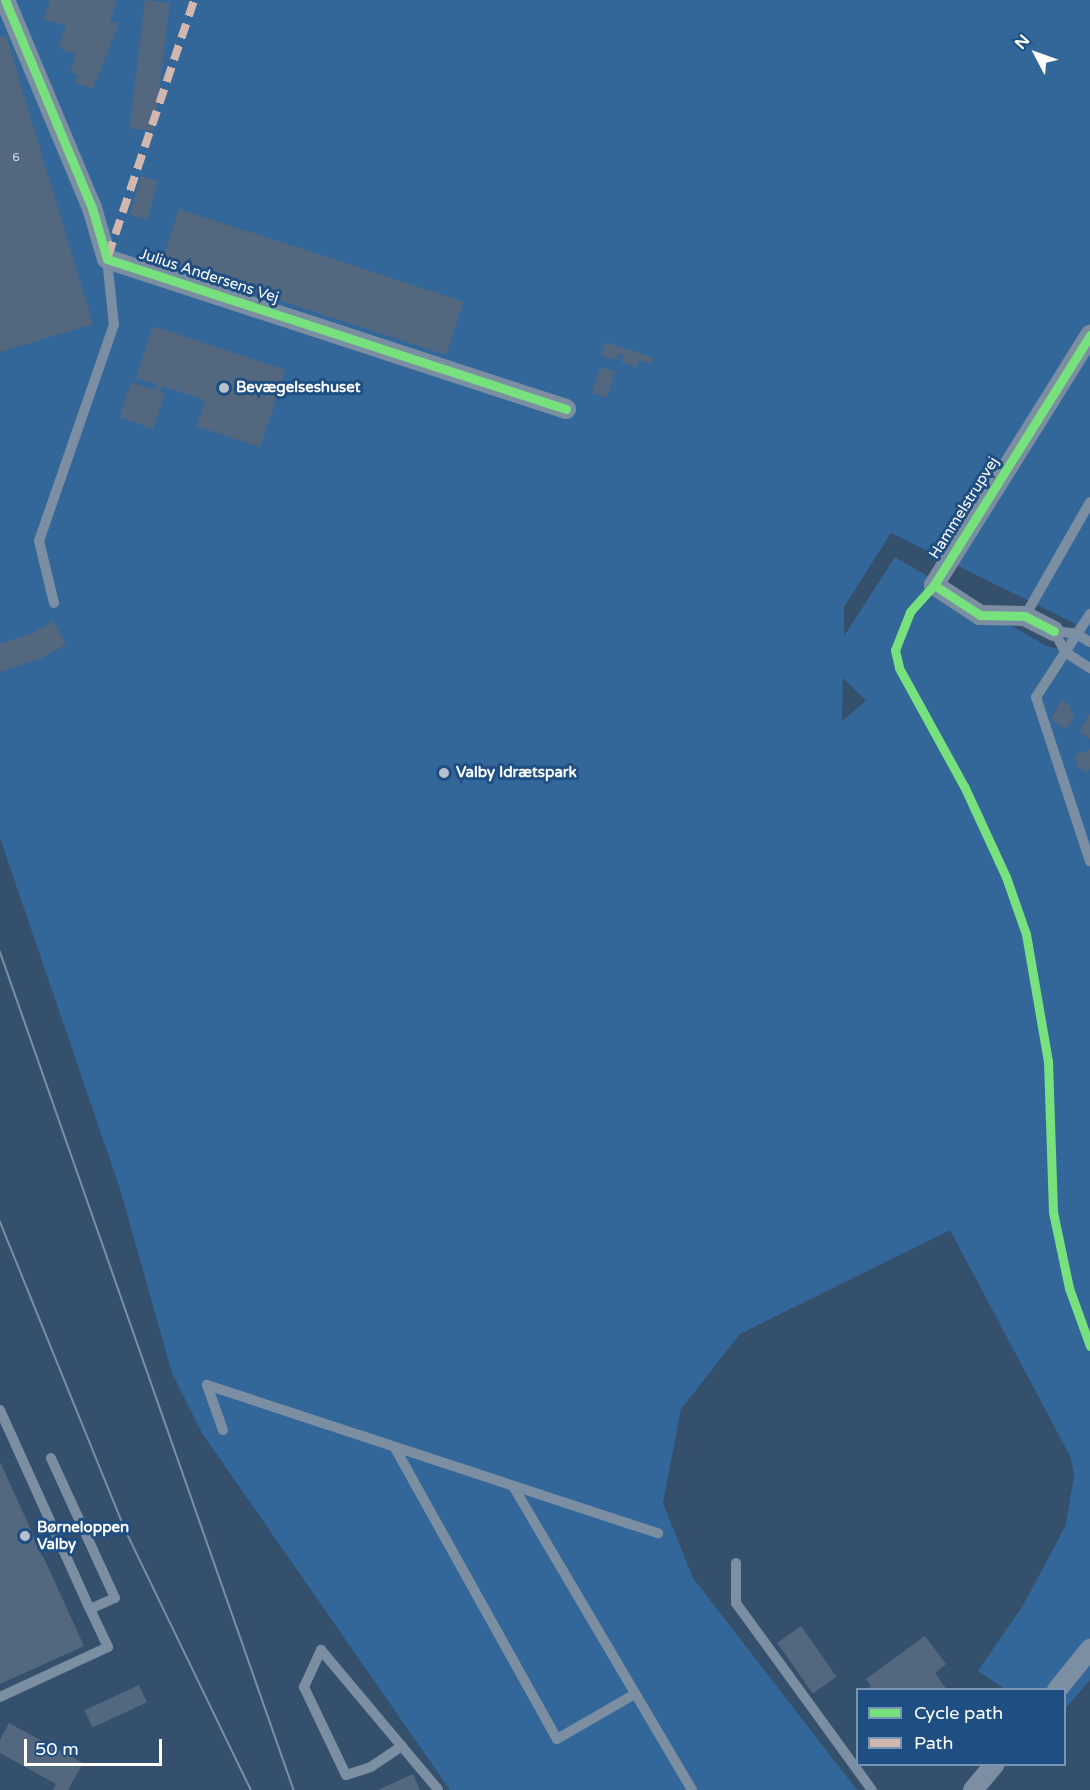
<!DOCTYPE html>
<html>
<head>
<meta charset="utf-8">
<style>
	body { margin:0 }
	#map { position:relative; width:1090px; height:1790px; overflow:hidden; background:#35506c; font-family:"Varela Round",sans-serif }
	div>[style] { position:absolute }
	.green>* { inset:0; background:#369 }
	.building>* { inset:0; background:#53687e; transform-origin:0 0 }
	.service>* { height:10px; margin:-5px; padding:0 5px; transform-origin:5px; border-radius:5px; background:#7b8ea2 }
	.minor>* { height:20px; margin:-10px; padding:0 10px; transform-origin:10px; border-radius:10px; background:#7b8ea2 }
	.tram>* { height:1.5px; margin:-0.75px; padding:0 0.75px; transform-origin:0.75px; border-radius:0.75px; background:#7c8fa2 }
	.quiet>* { height:8px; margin-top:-4px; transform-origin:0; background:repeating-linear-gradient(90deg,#d1b7ad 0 15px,transparent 0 23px) }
	.cycleway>* { height:9px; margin:-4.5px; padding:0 4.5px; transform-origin:4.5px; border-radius:4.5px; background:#77e17e }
	.dots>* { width:16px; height:16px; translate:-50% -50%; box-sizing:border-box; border:3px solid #1f4f82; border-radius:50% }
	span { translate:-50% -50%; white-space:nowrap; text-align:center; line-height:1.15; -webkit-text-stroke:6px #1f4f82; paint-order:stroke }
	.number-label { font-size:12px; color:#d4d9df }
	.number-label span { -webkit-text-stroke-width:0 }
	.street-label { font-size:15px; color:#fff }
	.poi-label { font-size:15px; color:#fff; font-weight:700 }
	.left { translate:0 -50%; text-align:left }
	.legend { position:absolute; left:856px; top:1688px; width:210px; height:78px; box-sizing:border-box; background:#1f4f82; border:2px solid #7995b4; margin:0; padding:8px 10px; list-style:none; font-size:18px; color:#fff }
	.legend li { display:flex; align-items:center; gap:12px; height:30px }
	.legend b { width:30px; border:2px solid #7995b4 }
	.north { position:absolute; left:1006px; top:24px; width:60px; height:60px; -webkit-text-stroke:4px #1f4f82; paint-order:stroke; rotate:311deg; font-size:16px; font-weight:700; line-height:24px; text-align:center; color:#fff }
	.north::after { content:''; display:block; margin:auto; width:21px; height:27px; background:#fff; clip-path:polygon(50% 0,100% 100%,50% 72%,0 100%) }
	.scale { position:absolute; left:24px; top:1739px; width:138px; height:27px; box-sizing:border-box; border:3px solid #fff; border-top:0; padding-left:8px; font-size:18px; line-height:21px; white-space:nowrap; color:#fff; -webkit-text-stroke:4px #1f4f82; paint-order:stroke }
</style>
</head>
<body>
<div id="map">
	<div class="green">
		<div style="clip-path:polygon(evenodd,0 0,1090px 0,1090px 1680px,1065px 1709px,1064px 1690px,1005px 1689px,978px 1671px,1022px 1607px,1056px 1544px,1066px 1524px,1074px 1476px,1071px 1458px,950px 1230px,740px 1334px,681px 1409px,663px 1503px,693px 1578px,857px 1790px,450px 1790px,202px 1433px,172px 1373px,120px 1189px,0 838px,0 0,891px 533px,1076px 624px,1057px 649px,1046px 646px,895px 557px,844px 636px,844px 607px,891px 533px,0 0,843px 678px,866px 701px,843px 720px,842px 720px,843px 678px)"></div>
	</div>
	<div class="building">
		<div style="clip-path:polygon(50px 0,117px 0,110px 21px,119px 23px,93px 89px,75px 83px,78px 75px,70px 72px,76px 54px,58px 48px,66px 26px,44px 19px)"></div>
		<div style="left:145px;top:0;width:25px;height:129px;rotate:7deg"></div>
		<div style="clip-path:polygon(6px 36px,93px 324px,0 352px,0 37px)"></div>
		<div style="left:141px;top:176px;width:18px;height:40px;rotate:16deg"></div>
		<div style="left:179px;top:209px;width:299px;height:56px;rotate:18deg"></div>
		<div style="clip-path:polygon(153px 326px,286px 370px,260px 447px,196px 426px,205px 400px,162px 386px,160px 392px,165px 394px,153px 429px,119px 417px,131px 382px,155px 390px,158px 385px,136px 378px)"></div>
		<div style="clip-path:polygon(605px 342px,654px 358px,652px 364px,639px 360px,637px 367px,621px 362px,623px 355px,618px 354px,616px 360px,601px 355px)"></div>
		<div style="left:600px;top:367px;width:16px;height:27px;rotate:18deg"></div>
		<div style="clip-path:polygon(53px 621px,66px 644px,40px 659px,0 672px,0 644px,31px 634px)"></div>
		<div style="clip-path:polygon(1061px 700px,1072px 707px,1070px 711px,1075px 715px,1066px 729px,1051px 719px)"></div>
		<div style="clip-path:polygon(1090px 713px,1090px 739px,1079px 732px)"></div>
		<div style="clip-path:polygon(1090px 748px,1090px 769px,1087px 773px,1075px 765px,1078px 761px,1075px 758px,1081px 750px,1086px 754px)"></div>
		<div style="clip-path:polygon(0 1462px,84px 1646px,0 1684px)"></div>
		<div style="left:801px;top:1626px;width:62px;height:29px;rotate:55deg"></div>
		<div style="clip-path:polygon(925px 1636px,946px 1664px,935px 1673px,947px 1690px,866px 1690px,871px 1686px,866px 1679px)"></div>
		<div style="left:139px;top:1685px;width:19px;height:60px;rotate:65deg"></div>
		<div style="clip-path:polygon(9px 1723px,83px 1763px,68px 1790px,53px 1790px,56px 1784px,0 1753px,0 1740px)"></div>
		<div style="clip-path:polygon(413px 1774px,420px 1790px,378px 1790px)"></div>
	</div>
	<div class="service">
		<div style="left:54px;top:603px;width:64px;rotate:-103.6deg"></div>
		<div style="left:39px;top:541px;width:229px;rotate:-70.9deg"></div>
		<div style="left:114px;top:325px;width:66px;rotate:-96.1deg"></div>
		<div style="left:1090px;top:614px;width:99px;rotate:123deg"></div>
		<div style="left:1036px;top:697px;width:173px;rotate:71.8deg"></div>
		<div style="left:1025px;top:616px;width:131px;rotate:-60.3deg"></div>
		<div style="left:1054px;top:631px;width:24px;rotate:62deg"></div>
		<div style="left:1065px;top:652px;width:30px;rotate:33deg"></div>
		<div style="left:1054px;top:631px;width:23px;rotate:7deg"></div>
		<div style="left:1077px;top:634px;width:15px;rotate:32deg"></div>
		<div style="left:0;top:1410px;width:218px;rotate:65.7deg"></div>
		<div style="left:90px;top:1609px;width:27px;rotate:-24deg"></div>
		<div style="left:115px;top:1598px;width:154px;rotate:-114.6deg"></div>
		<div style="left:223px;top:1430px;width:48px;rotate:-109.6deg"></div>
		<div style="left:207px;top:1385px;width:475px;rotate:18.2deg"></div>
		<div style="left:395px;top:1448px;width:333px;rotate:60.9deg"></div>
		<div style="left:557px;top:1739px;width:90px;rotate:-30deg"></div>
		<div style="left:513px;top:1486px;width:353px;rotate:59.5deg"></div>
		<div style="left:736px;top:1563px;width:40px;rotate:90deg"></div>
		<div style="left:736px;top:1603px;width:231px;rotate:54deg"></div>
		<div style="left:0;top:1697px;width:119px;rotate:-24.8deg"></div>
		<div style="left:108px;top:1647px;width:42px;rotate:-115.3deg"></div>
		<div style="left:402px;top:1746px;width:37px;rotate:146deg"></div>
		<div style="left:371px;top:1767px;width:26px;rotate:162deg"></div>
		<div style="left:346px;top:1775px;width:98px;rotate:-115.5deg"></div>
		<div style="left:304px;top:1687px;width:41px;rotate:-65.3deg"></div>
		<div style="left:321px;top:1650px;width:180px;rotate:50deg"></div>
		<div style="left:437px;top:1788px;width:2px;rotate:63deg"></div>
	</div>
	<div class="minor">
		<div style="left:5px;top:0;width:225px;rotate:67.3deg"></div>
		<div style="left:92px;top:208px;width:53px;rotate:73.6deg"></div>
		<div style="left:107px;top:259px;width:483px;rotate:18.1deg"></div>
		<div style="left:1054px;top:631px;width:33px;rotate:-153deg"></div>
		<div style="left:1025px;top:616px;width:45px;rotate:-178.7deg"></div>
		<div style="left:980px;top:615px;width:55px;rotate:-146.9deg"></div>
		<div style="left:934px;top:585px;width:295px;rotate:-58deg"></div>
		<div style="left:1057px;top:1690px;width:53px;rotate:-51.2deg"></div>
		<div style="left:973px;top:1790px;width:34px;rotate:-50deg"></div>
	</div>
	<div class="tram">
		<div style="left:0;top:951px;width:889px;rotate:70.69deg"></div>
		<div style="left:0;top:1221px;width:335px;rotate:67.9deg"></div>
		<div style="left:126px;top:1531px;width:288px;rotate:64.2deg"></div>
	</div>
	<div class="quiet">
		<div style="left:108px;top:256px;width:270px;rotate:-71.4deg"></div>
	</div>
	<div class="cycleway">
		<div style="left:5px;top:0;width:225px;rotate:67.3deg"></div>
		<div style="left:92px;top:208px;width:53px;rotate:73.6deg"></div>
		<div style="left:107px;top:259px;width:483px;rotate:18.1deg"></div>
		<div style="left:934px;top:585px;width:36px;rotate:132deg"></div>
		<div style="left:910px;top:612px;width:41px;rotate:111.5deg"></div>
		<div style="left:895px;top:650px;width:18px;rotate:77deg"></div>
		<div style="left:899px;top:668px;width:135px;rotate:61.2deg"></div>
		<div style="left:964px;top:786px;width:100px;rotate:65.2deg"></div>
		<div style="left:1006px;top:877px;width:60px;rotate:70.7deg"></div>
		<div style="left:1026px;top:934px;width:129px;rotate:80.2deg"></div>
		<div style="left:1048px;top:1061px;width:151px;rotate:88.1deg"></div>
		<div style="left:1053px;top:1212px;width:78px;rotate:78.1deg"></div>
		<div style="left:1069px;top:1288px;width:62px;rotate:70.1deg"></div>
		<div style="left:1054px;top:631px;width:33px;rotate:-153deg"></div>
		<div style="left:1025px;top:616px;width:45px;rotate:-178.7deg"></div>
		<div style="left:980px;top:615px;width:55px;rotate:-146.9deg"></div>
		<div style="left:934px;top:585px;width:295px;rotate:-58deg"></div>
	</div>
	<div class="dots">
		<div style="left:224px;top:388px;background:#b8c2cc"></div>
		<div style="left:444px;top:773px;background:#b8c2cc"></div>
		<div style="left:25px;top:1536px;background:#b8c2cc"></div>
	</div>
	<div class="number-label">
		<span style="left:16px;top:158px">6</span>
	</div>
	<div class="street-label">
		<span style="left:209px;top:276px;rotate:18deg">Julius Andersens Vej</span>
		<span style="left:964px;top:508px;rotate:-58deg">Hammelstrupvej</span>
	</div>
	<div class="poi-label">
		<span class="left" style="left:236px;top:388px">Bevægelseshuset</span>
		<span class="left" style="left:456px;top:773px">Valby Idrætspark</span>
		<span class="left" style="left:37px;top:1536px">Børneloppen<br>Valby</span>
	</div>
	<ul class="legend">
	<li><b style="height:8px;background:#77e17e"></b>Cycle path</li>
	<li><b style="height:8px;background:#d1b7ad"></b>Path</li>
	</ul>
	<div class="north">N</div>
	<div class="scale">50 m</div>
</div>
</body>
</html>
